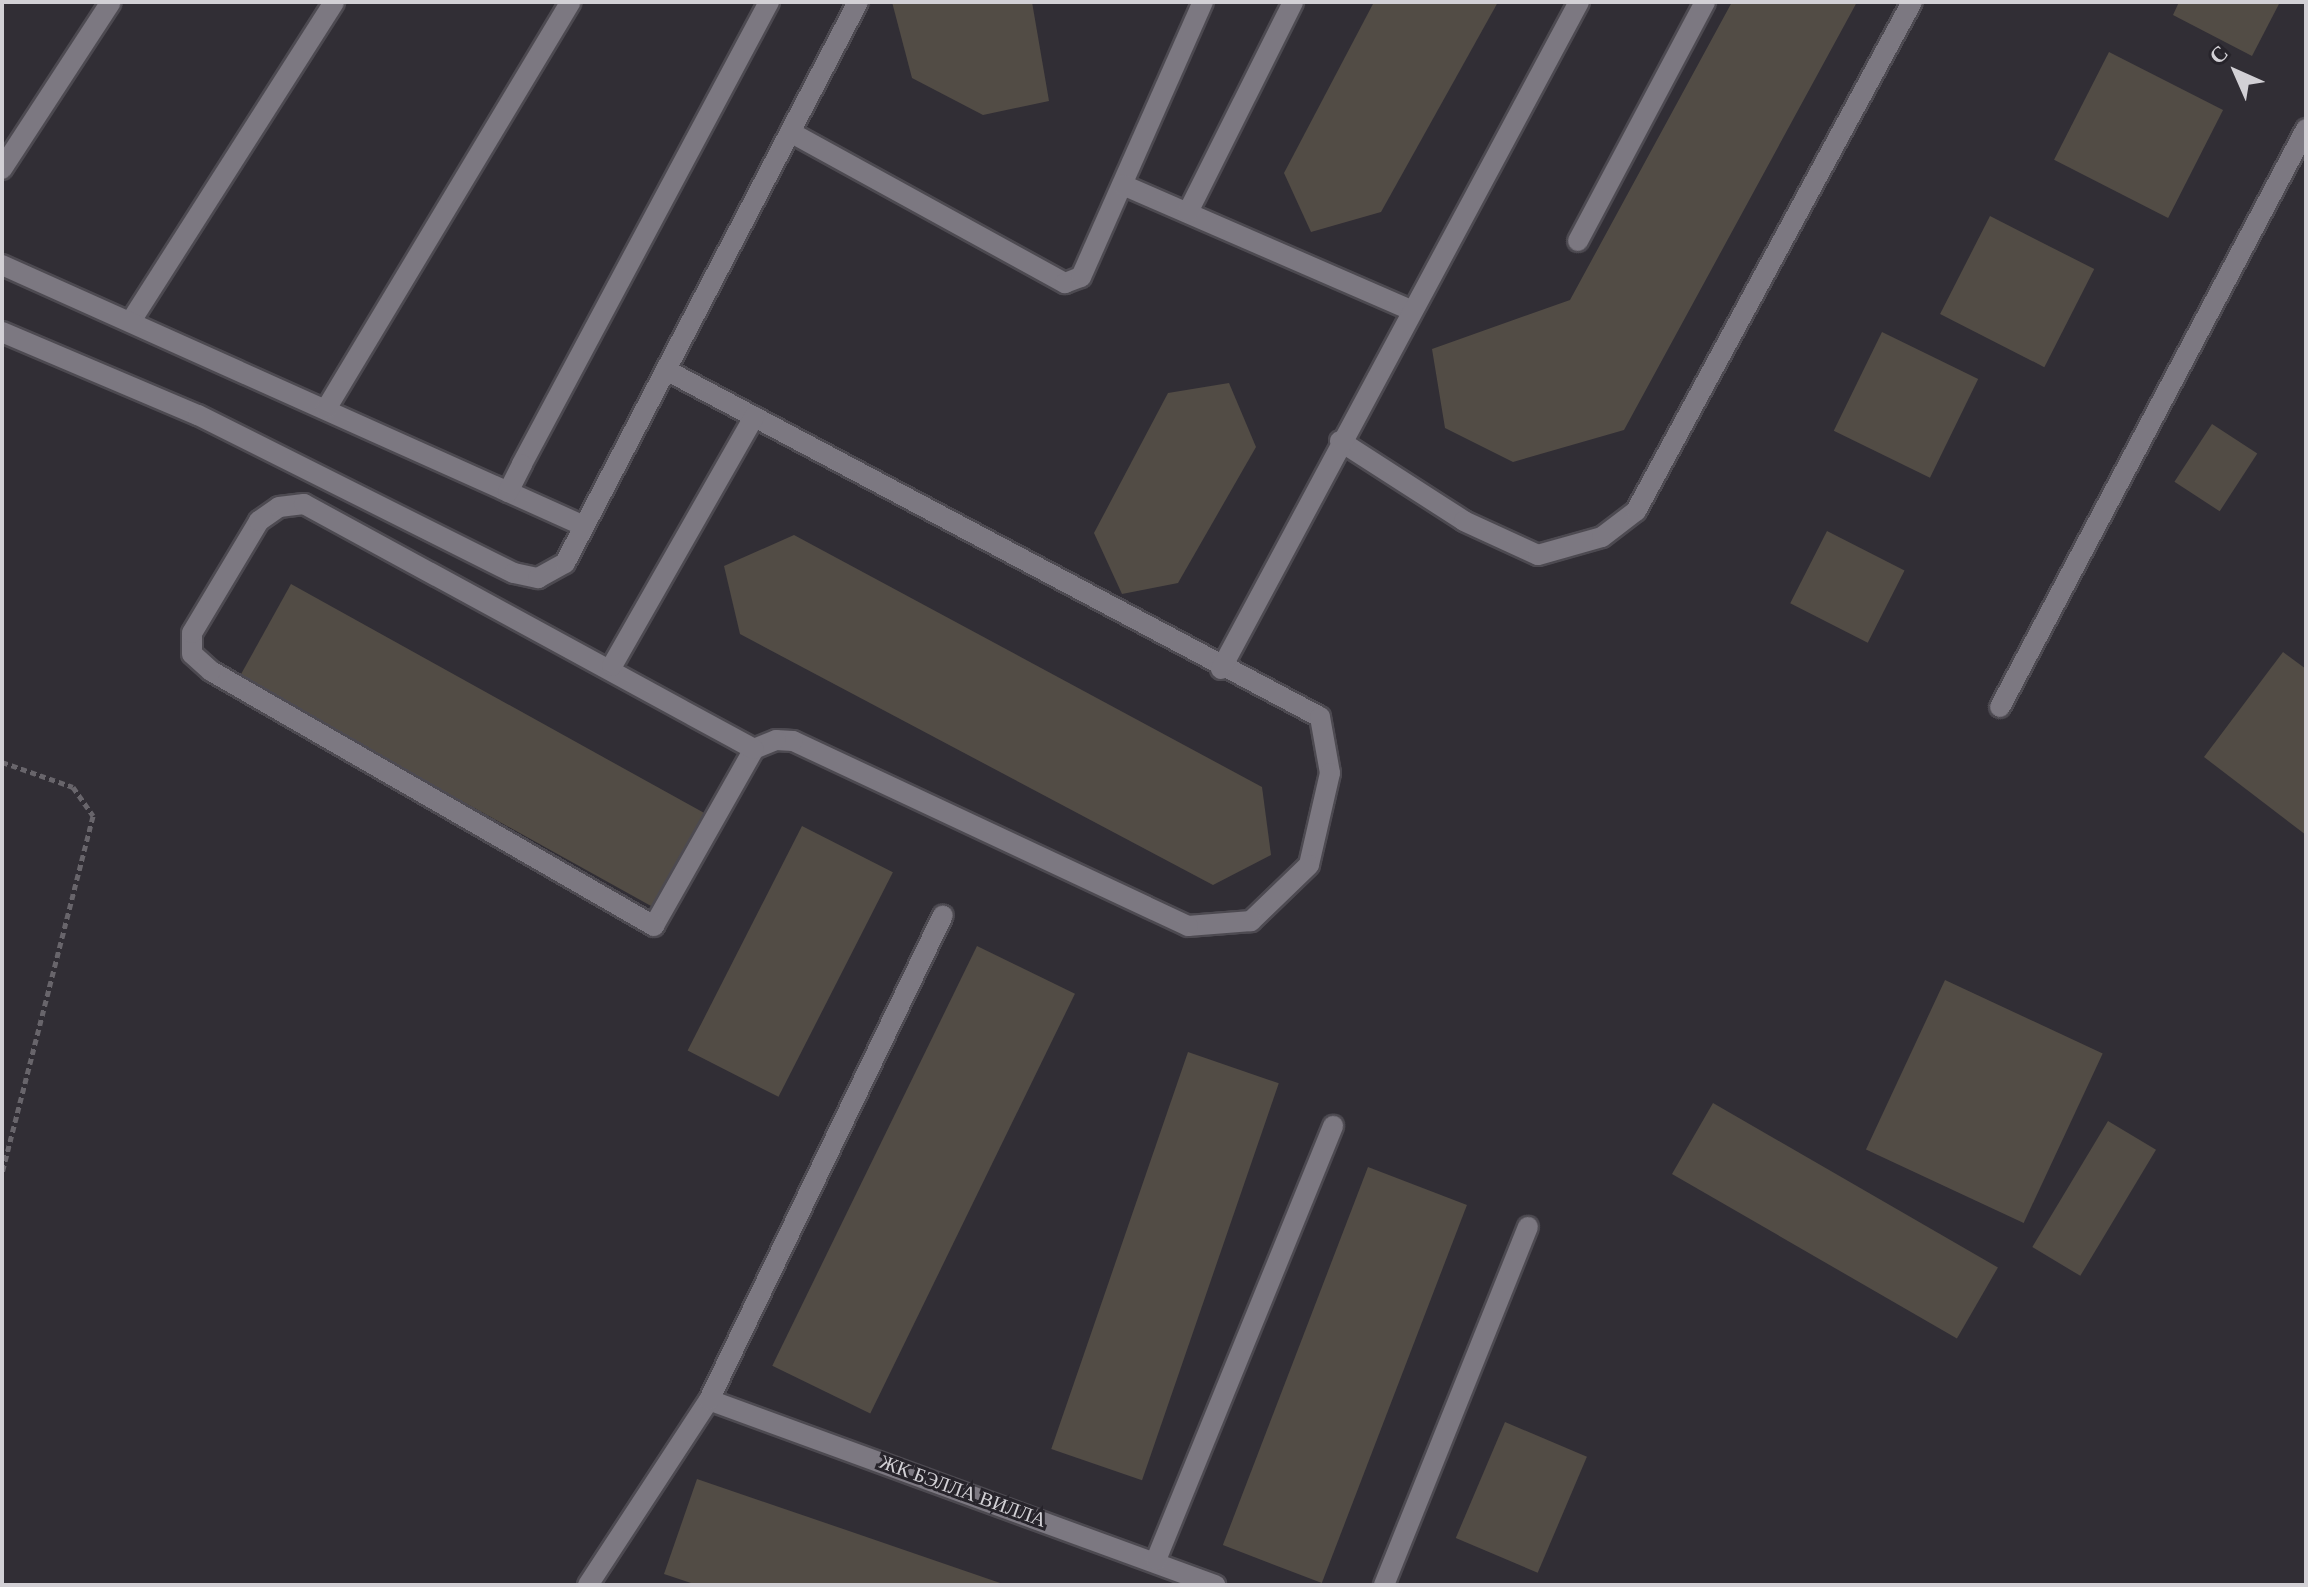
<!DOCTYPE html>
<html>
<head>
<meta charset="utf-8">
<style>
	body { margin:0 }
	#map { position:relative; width:2308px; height:1587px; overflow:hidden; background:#312e35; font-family:"Times New Roman",serif }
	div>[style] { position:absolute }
	.building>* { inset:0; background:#524c45; transform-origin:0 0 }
	.path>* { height:5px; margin-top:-2.5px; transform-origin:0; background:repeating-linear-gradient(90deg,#68656b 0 6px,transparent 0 10px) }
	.roads { filter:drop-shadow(2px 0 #4d4a51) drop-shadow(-2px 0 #4d4a51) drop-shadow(0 2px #4d4a51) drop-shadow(0 -2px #4d4a51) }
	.service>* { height:20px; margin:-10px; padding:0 10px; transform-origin:10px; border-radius:10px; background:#7c7881 }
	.minor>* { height:20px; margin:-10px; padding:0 10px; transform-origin:10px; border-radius:10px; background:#7c7881 }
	span { translate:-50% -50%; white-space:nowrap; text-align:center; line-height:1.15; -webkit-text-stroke:6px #27242b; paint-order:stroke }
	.street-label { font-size:20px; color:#d2d0d5 }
	.frame { position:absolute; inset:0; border:4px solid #d2d0d5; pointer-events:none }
	.north { position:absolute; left:2196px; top:32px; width:80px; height:80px; -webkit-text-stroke:6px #27242b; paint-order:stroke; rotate:315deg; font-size:22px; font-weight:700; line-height:32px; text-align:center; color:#d2d0d5 }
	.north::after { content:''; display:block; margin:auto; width:28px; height:36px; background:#d2d0d5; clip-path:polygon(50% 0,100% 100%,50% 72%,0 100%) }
</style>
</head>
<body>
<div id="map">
	<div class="building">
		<div style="clip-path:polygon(892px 2px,1032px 2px,1049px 101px,983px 115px,912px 78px)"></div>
		<div style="clip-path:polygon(1374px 2px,1498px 2px,1381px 212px,1311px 232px,1284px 173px)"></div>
		<div style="clip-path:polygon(1732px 2px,1857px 2px,1624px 430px,1513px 462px,1445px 428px,1432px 349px,1570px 300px)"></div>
		<div style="clip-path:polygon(2179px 2px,2280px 2px,2252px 56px,2173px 15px)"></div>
		<div style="left:2109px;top:52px;width:128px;height:121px;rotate:27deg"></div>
		<div style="left:1990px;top:216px;width:117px;height:110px;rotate:27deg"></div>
		<div style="left:1882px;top:332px;width:107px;height:110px;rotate:26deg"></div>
		<div style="clip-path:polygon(1229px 383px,1256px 447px,1178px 583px,1122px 594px,1094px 533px,1168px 393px)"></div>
		<div style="left:2212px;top:424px;width:54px;height:69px;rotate:33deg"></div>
		<div style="left:1827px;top:531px;width:87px;height:81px;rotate:27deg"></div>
		<div style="clip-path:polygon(794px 535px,1262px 787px,1271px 855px,1213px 885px,740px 634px,724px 566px)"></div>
		<div style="left:291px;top:584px;width:472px;height:107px;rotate:29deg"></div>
		<div style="clip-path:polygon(2283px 652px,2306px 669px,2306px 835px,2204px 757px)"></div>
		<div style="left:802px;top:826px;width:102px;height:252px;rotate:27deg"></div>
		<div style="left:977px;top:946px;width:109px;height:467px;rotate:26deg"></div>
		<div style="left:1945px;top:980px;width:174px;height:187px;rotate:25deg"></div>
		<div style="left:1188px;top:1052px;width:96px;height:420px;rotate:19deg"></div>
		<div style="left:1713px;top:1103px;width:329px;height:82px;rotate:30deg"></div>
		<div style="left:2108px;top:1121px;width:56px;height:147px;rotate:31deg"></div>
		<div style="left:1368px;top:1167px;width:106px;height:405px;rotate:21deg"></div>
		<div style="left:1505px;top:1422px;width:89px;height:126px;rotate:23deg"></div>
		<div style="clip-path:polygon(697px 1479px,852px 1532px,1006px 1585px,697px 1585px,664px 1574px)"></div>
	</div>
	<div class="path">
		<div style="left:2px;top:762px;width:75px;rotate:19.4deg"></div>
		<div style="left:73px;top:787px;width:35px;rotate:55deg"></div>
		<div style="left:93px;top:816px;width:368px;rotate:104.3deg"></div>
	</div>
	<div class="roads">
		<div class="service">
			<div style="left:790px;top:132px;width:314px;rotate:28.8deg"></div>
			<div style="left:1065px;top:283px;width:17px;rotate:-21deg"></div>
			<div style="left:1081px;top:277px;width:301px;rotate:-66.1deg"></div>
			<div style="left:1123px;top:185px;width:314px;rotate:23.5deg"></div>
			<div style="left:1188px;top:212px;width:235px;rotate:-63.4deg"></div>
			<div style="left:1578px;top:241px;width:271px;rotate:-62deg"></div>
			<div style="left:131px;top:321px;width:378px;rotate:-57.5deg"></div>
			<div style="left:666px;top:370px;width:740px;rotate:27.95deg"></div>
			<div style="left:1320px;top:717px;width:57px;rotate:79.9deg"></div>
			<div style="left:1330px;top:773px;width:94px;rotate:102.9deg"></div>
			<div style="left:1309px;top:865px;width:81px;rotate:136deg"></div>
			<div style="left:1251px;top:921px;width:63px;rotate:175.5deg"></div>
			<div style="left:1188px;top:926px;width:436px;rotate:-154.9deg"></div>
			<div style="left:793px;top:741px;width:17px;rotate:-177deg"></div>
			<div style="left:776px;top:740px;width:24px;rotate:158deg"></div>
			<div style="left:754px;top:749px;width:203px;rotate:119.5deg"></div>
			<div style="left:654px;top:926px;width:511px;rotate:-150.07deg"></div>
			<div style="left:211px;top:671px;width:25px;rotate:-138deg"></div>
			<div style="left:192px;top:654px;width:21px;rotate:-90deg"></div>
			<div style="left:192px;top:633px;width:131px;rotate:-59.1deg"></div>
			<div style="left:259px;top:521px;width:24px;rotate:-35deg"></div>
			<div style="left:279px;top:507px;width:25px;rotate:-7deg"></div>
			<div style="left:304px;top:504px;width:512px;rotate:28.57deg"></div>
			<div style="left:1340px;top:441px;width:148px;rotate:32.8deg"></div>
			<div style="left:1464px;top:521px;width:81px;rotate:24.7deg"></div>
			<div style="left:1538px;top:555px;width:66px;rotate:-15.7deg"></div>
			<div style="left:1602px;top:537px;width:43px;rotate:-37.4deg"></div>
			<div style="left:1636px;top:511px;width:579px;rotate:-61.53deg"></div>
			<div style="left:522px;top:464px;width:524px;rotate:-61.87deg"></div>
			<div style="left:612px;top:666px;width:287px;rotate:-60.3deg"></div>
			<div style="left:1221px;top:669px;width:757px;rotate:-61.78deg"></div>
			<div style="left:709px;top:1400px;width:539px;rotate:20.08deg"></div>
			<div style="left:1156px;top:1560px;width:469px;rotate:-67.8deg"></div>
			<div style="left:588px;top:1585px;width:221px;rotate:-56.8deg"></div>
			<div style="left:709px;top:1400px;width:538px;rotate:-64.24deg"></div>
			<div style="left:1384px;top:1585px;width:386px;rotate:-68.1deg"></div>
		</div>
		<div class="minor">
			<div style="left:2px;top:169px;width:199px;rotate:-56.9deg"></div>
			<div style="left:2px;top:265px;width:638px;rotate:24.15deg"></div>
			<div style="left:2px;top:332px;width:213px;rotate:23deg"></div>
			<div style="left:198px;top:415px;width:353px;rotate:26.6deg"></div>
			<div style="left:514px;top:573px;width:25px;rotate:12deg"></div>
			<div style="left:538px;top:578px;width:31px;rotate:-29deg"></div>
			<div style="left:565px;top:563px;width:633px;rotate:-62.42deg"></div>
			<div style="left:326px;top:409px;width:475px;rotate:-59deg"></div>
			<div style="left:508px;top:492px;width:31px;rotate:-63deg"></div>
			<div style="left:2000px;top:707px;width:654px;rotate:-62.1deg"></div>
		</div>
	</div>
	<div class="street-label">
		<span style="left:963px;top:1491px;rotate:20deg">ЖК БЭЛЛА ВИЛЛА</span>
	</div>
	<div class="frame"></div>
	<div class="north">С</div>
</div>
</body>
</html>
